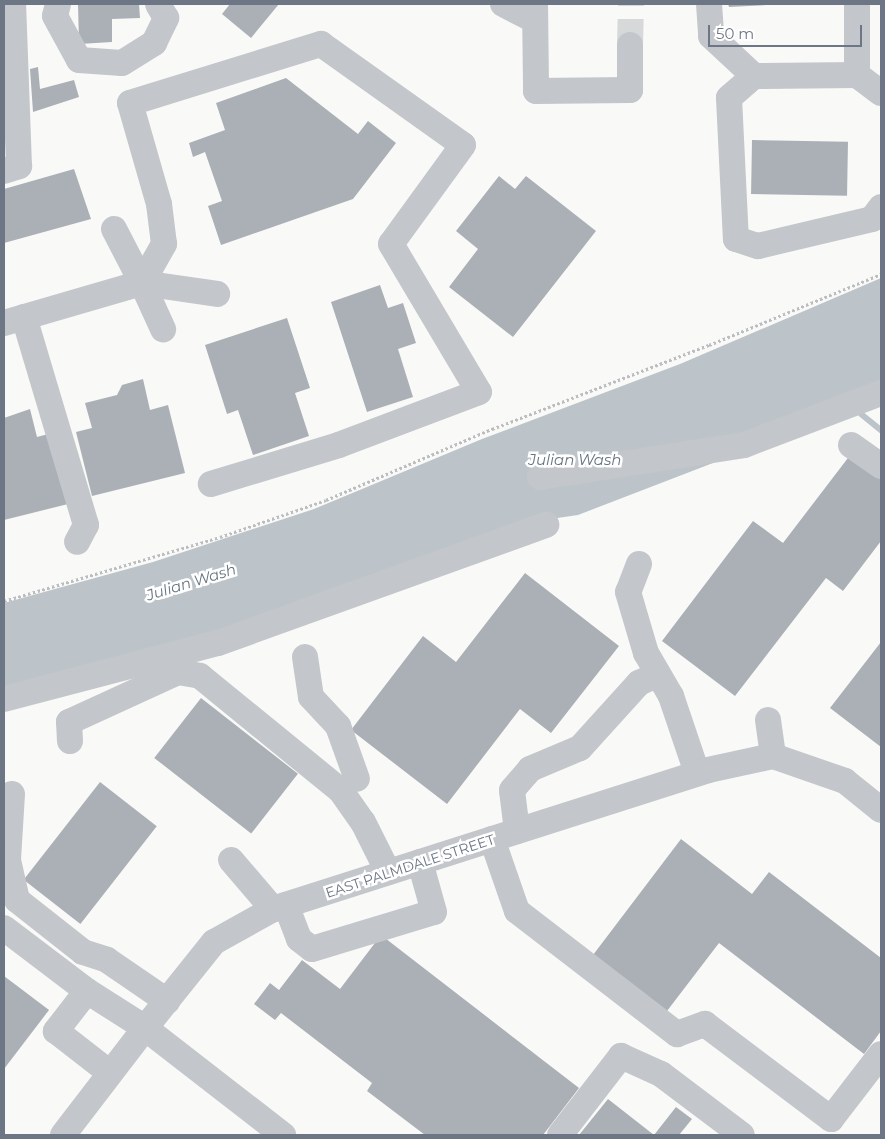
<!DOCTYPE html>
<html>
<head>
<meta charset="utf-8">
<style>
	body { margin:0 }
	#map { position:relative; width:885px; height:1139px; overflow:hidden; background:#f9f9f7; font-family:Montserrat,sans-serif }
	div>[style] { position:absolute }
	.water>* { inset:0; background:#bdc4c9 }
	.stream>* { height:6px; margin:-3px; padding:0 3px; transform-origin:3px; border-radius:3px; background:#bdc4c9 }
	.building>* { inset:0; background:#abb0b7; transform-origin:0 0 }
	.minor-tunnel>* { height:26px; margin-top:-13px; transform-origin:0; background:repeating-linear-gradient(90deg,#d6d8da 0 26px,transparent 0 39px) }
	.path>* { height:3px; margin-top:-1.5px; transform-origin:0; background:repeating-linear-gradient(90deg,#bbbdc0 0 2.5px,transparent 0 5px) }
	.minor>* { height:26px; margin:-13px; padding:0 13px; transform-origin:13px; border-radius:13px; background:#c3c6ca }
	span { translate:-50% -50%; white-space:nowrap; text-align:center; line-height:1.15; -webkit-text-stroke:5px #fff; paint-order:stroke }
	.street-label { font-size:14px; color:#6c7685 }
	.water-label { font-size:15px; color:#67757f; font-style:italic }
	.frame { position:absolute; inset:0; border:5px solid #6c7685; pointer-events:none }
	.scale { position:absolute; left:708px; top:25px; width:154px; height:22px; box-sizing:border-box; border:2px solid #6c7685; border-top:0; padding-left:6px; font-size:15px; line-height:18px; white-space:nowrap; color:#6c7685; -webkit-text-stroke:4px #fff; paint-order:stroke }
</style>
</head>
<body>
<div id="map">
	<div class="water">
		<div style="clip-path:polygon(881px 278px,881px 384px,739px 453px,578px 515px,523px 523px,275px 618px,4px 691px,4px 603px,153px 562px,314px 509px,482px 439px,680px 364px)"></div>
	</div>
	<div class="stream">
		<div style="left:861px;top:414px;width:26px;rotate:39deg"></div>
	</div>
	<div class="building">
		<div style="clip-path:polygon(78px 4px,139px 4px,140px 18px,112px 19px,112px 42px,79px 44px)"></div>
		<div style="clip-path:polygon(230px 4px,279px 4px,251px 38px,222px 14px)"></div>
		<div style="clip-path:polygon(728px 4px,767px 4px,767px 5px,729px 7px)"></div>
		<div style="clip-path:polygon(38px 67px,40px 89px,74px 80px,79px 97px,33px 112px,30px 69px)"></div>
		<div style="clip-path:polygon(286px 78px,358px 134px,368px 121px,396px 143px,353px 199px,221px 245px,208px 206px,222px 201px,205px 152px,193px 157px,189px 143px,225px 130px,216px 103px)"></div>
		<div style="left:752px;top:140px;width:96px;height:54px;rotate:1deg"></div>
		<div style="clip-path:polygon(74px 169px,91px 219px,4px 243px,4px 189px)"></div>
		<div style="clip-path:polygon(499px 176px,515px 189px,526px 176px,596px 231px,513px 337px,449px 287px,478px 249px,456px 231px)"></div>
		<div style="clip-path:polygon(380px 285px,388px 308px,403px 303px,416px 343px,398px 349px,413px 397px,367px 412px,331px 302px)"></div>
		<div style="clip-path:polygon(287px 318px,310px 388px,295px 393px,309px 436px,253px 455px,238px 410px,227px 414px,205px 345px)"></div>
		<div style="clip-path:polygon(143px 379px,150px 410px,168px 405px,185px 473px,92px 496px,76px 432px,92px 428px,85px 403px,117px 395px,122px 385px)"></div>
		<div style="clip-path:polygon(30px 409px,37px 437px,52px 433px,72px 503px,4px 520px,4px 418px)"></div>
		<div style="clip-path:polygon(851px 454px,881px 477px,881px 541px,843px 591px,826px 578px,735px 696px,662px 641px,753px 521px,783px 543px)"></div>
		<div style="clip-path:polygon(525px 573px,619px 646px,551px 733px,520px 709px,447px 804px,351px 730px,423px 636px,456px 662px)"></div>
		<div style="clip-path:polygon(881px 642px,881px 747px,830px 708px)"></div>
		<div style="left:201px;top:698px;width:123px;height:76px;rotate:38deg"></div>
		<div style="left:100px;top:782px;width:72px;height:124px;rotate:38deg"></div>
		<div style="clip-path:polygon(681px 839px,752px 894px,769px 872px,881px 958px,881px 1031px,864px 1054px,719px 943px,667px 1011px,593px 955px)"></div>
		<div style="clip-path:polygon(381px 935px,579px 1088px,543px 1135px,425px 1135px,367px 1091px,372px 1083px,281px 1013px,275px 1020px,254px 1004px,270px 983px,279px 990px,302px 960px,340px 989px)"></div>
		<div style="clip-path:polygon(4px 976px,49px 1010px,4px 1069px)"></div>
		<div style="clip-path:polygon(608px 1099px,654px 1135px,676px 1107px,692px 1119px,679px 1135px,579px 1135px)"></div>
	</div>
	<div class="minor-tunnel">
		<div style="left:630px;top:45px;width:41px;rotate:-88.6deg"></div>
	</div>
	<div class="path">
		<div style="left:4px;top:601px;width:225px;rotate:-16.5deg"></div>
		<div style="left:220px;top:537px;width:112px;rotate:-19.2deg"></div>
		<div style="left:326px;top:500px;width:181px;rotate:-23.2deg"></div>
		<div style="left:492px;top:429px;width:233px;rotate:-21.2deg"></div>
		<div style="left:709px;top:345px;width:186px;rotate:-22.4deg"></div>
	</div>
	<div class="minor">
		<div style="left:58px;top:4px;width:12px;rotate:104deg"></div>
		<div style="left:55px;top:16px;width:50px;rotate:61.4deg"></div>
		<div style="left:79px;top:60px;width:43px;rotate:4deg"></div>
		<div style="left:122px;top:63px;width:38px;rotate:-32deg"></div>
		<div style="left:154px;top:43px;width:28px;rotate:-64deg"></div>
		<div style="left:166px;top:18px;width:16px;rotate:-120deg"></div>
		<div style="left:503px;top:4px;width:36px;rotate:27deg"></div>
		<div style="left:535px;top:4px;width:87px;rotate:89.3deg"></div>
		<div style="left:536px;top:91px;width:94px;rotate:-0.6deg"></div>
		<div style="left:630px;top:90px;width:45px;rotate:-90deg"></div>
		<div style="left:709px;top:4px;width:32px;rotate:86deg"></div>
		<div style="left:711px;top:36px;width:59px;rotate:42.9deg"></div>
		<div style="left:754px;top:76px;width:103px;rotate:-0.6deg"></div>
		<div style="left:857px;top:75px;width:71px;rotate:-90deg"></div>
		<div style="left:857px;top:75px;width:30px;rotate:37deg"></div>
		<div style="left:754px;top:76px;width:33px;rotate:139deg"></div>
		<div style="left:729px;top:98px;width:141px;rotate:87.2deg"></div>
		<div style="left:736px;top:239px;width:23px;rotate:18deg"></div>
		<div style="left:758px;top:246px;width:117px;rotate:-13.3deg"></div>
		<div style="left:872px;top:219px;width:15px;rotate:-53deg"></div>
		<div style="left:4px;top:171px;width:16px;rotate:-18deg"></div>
		<div style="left:19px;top:166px;width:162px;rotate:-92.1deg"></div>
		<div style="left:114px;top:229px;width:61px;rotate:62.6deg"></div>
		<div style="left:142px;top:283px;width:51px;rotate:65.5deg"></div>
		<div style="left:142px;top:283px;width:45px;rotate:-60.6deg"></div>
		<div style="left:164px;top:244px;width:40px;rotate:-97.1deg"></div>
		<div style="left:159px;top:204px;width:105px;rotate:-106deg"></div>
		<div style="left:130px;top:103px;width:200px;rotate:-17.2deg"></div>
		<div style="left:321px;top:44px;width:174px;rotate:35.4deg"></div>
		<div style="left:463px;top:145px;width:122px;rotate:126deg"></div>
		<div style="left:391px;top:244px;width:172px;rotate:59.3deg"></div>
		<div style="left:479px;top:392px;width:150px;rotate:159.3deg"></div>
		<div style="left:339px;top:445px;width:134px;rotate:163.1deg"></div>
		<div style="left:24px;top:317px;width:217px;rotate:73.4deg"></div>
		<div style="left:86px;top:525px;width:19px;rotate:118deg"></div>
		<div style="left:4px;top:323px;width:144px;rotate:-16.2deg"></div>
		<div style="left:142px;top:283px;width:76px;rotate:8.3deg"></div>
		<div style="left:851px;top:445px;width:37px;rotate:35deg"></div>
		<div style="left:540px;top:477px;width:206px;rotate:-8.9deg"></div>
		<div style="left:744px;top:445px;width:147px;rotate:-20.8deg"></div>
		<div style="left:639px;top:564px;width:30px;rotate:111deg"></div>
		<div style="left:628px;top:592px;width:64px;rotate:73.6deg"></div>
		<div style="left:646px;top:653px;width:50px;rotate:59.8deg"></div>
		<div style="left:671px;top:696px;width:81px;rotate:71.3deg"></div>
		<div style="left:305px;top:657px;width:40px;rotate:81.5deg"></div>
		<div style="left:311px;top:697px;width:40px;rotate:47deg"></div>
		<div style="left:338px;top:726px;width:56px;rotate:70.3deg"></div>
		<div style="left:4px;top:699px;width:221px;rotate:-14.7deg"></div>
		<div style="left:218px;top:643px;width:349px;rotate:-19.8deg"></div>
		<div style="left:768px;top:720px;width:36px;rotate:82deg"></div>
		<div style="left:70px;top:741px;width:19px;rotate:-93deg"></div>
		<div style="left:69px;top:722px;width:120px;rotate:-24.6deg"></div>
		<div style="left:178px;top:672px;width:22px;rotate:10deg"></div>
		<div style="left:200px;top:676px;width:182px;rotate:39.2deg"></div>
		<div style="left:341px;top:791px;width:38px;rotate:55deg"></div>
		<div style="left:363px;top:822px;width:56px;rotate:63.4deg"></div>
		<div style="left:12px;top:794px;width:66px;rotate:93.5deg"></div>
		<div style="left:8px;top:860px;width:41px;rotate:77.3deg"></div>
		<div style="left:17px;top:900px;width:84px;rotate:38.2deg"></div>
		<div style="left:83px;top:952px;width:25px;rotate:18deg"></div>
		<div style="left:107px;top:960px;width:73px;rotate:34.3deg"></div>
		<div style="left:517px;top:831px;width:41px;rotate:-97deg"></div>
		<div style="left:512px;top:790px;width:28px;rotate:-49deg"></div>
		<div style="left:530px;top:769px;width:54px;rotate:-22.8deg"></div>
		<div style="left:580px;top:748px;width:88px;rotate:-47.8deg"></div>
		<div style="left:639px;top:683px;width:21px;rotate:-25deg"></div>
		<div style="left:492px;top:839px;width:76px;rotate:70.9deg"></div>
		<div style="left:517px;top:911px;width:202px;rotate:37.6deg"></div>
		<div style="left:677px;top:1034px;width:30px;rotate:-20deg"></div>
		<div style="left:705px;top:1024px;width:158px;rotate:37deg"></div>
		<div style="left:831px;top:1119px;width:82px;rotate:-52.4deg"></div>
		<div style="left:231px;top:860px;width:65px;rotate:49.4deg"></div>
		<div style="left:286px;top:905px;width:36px;rotate:69deg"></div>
		<div style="left:299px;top:939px;width:16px;rotate:38deg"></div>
		<div style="left:312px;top:949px;width:127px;rotate:-16.9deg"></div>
		<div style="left:434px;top:912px;width:52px;rotate:-105.6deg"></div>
		<div style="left:4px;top:928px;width:104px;rotate:37.2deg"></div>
		<div style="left:87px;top:991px;width:51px;rotate:127.8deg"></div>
		<div style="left:56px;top:1031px;width:68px;rotate:37.9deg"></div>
		<div style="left:87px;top:991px;width:69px;rotate:32.5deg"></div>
		<div style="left:145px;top:1028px;width:175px;rotate:37.8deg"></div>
		<div style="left:63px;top:1135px;width:135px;rotate:-52.5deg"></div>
		<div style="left:145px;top:1028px;width:110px;rotate:-51.3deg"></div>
		<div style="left:214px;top:942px;width:68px;rotate:-29.2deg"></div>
		<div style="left:273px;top:909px;width:457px;rotate:-17.7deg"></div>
		<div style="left:708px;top:770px;width:66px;rotate:-12.2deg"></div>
		<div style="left:773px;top:756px;width:76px;rotate:19.1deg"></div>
		<div style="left:845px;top:781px;width:46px;rotate:38.9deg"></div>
		<div style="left:560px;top:1135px;width:100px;rotate:-52.3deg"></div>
		<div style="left:621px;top:1056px;width:44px;rotate:24.2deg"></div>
		<div style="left:661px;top:1074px;width:101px;rotate:37deg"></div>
	</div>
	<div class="street-label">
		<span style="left:410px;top:866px;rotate:-18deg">EAST PALMDALE STREET</span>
	</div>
	<div class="water-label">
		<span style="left:575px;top:460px">Julian Wash</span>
		<span style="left:191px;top:582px;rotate:-17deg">Julian Wash</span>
	</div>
	<div class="frame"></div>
	<div class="scale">50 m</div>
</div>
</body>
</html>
